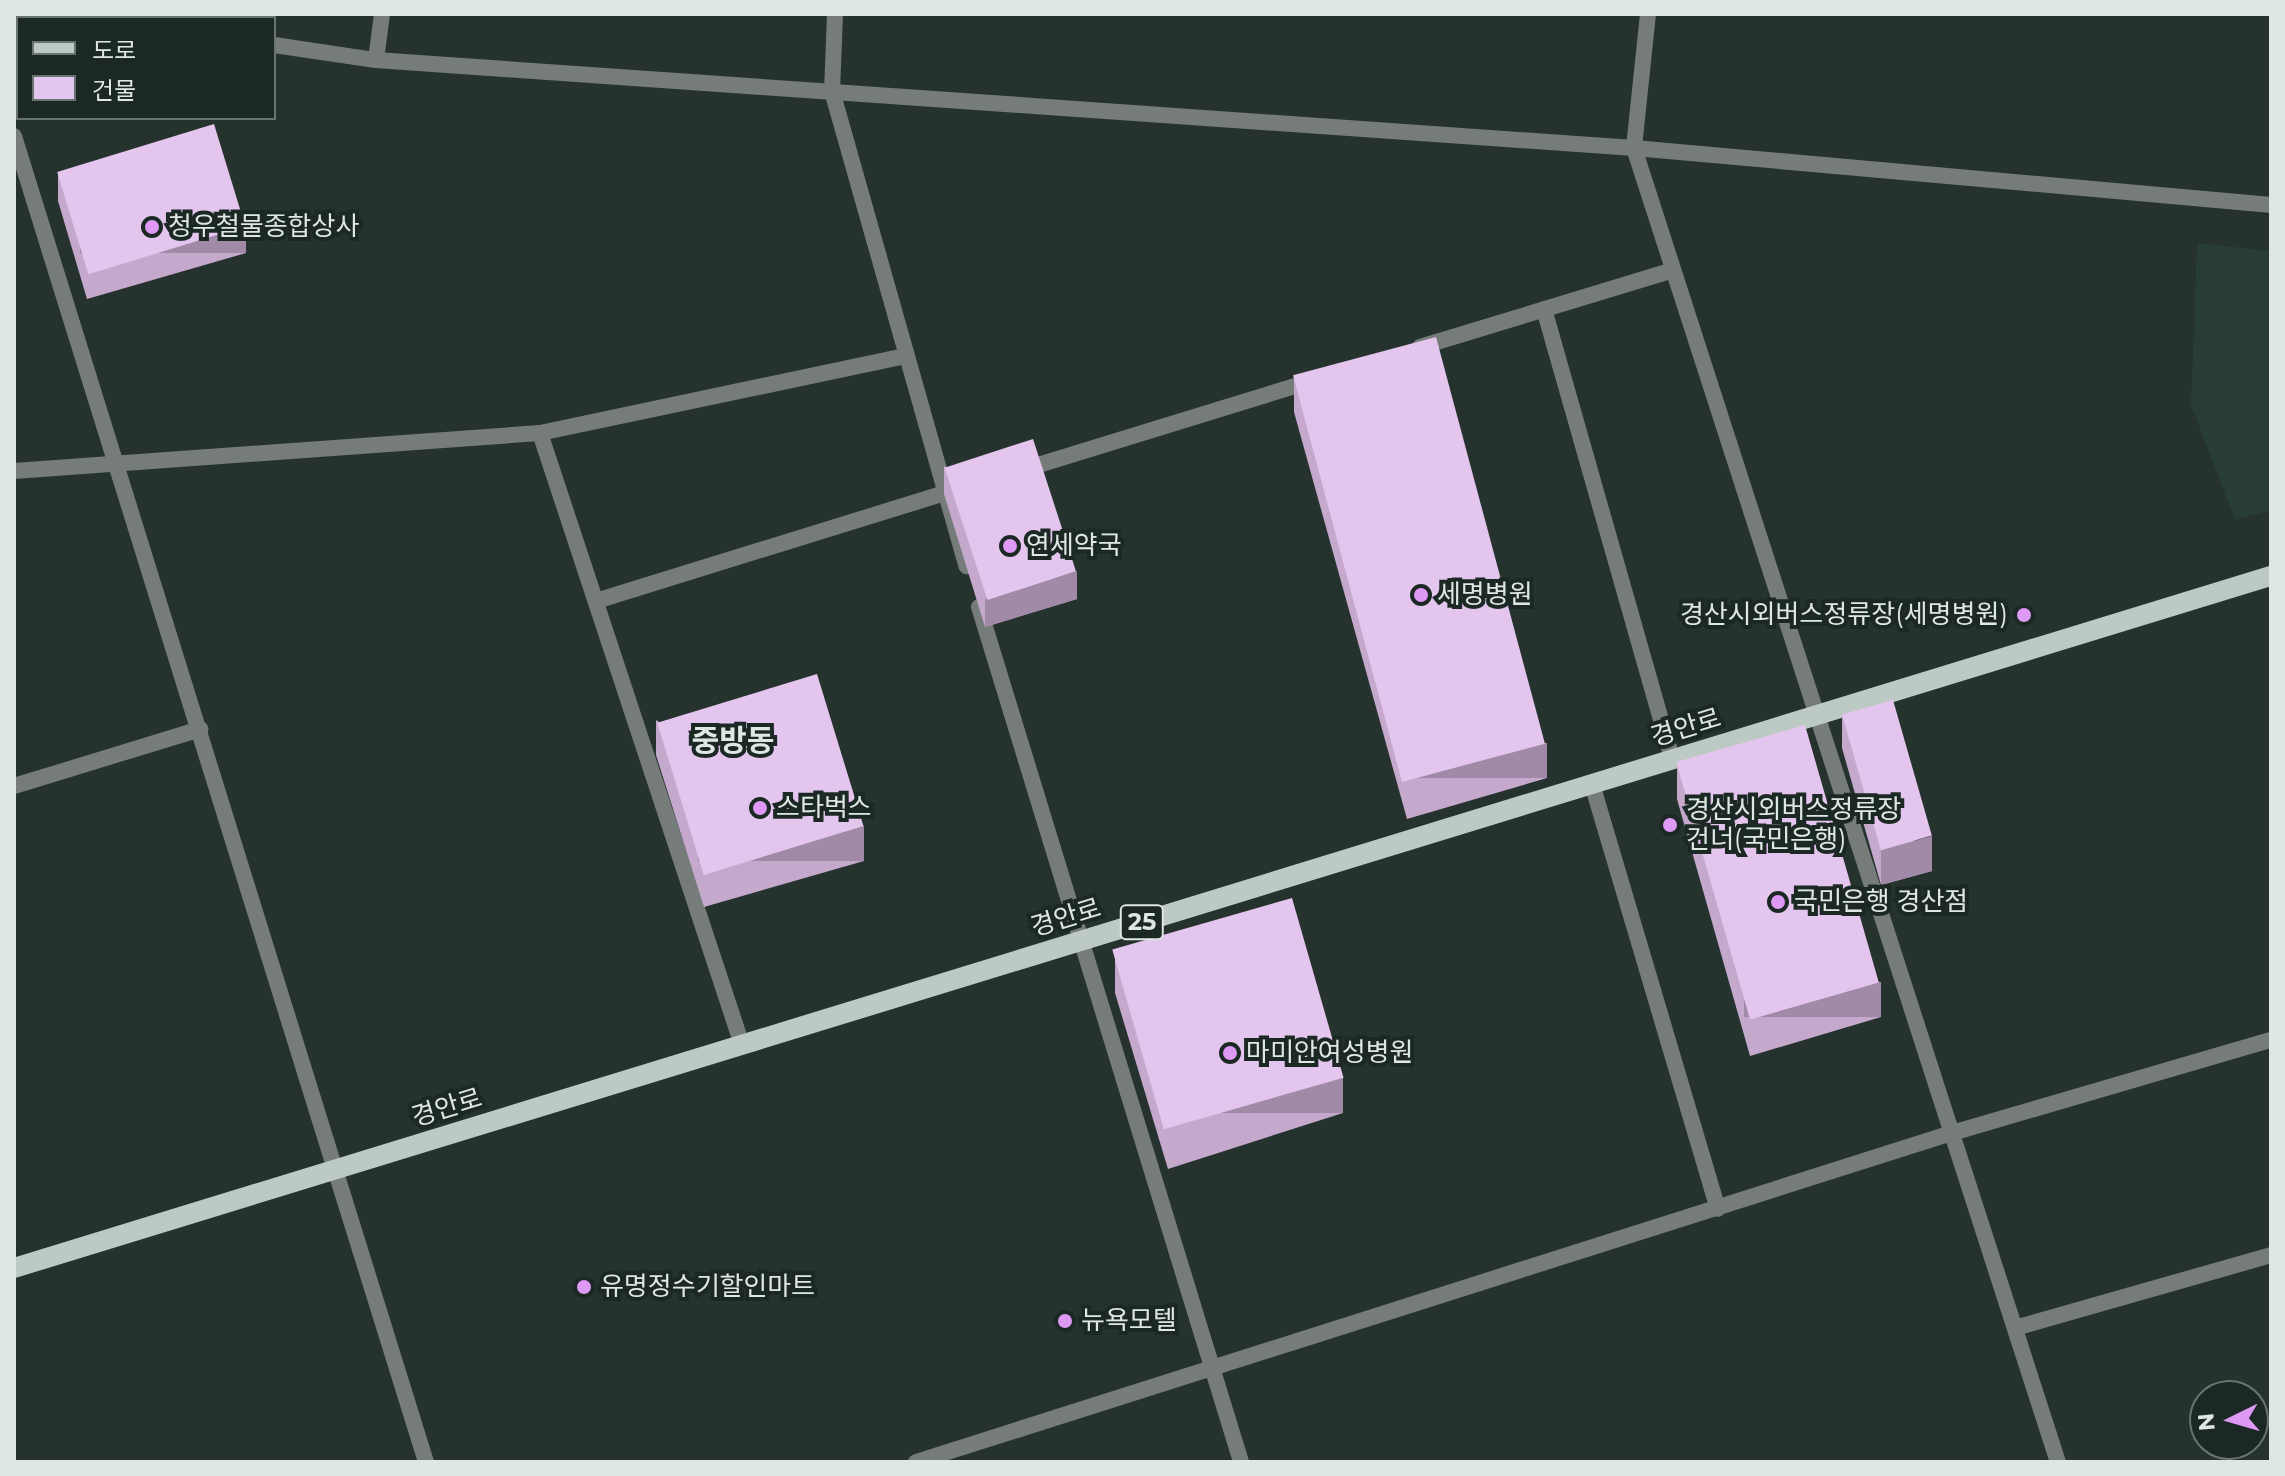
<!DOCTYPE html>
<html>
<head>
<meta charset="utf-8">
<style>
	body { margin:0 }
	#map { position:relative; width:2285px; height:1476px; overflow:hidden; background:#25322e; font-family:Montserrat,"Noto Sans KR",sans-serif }
	div>[style] { position:absolute }
	.built>* { inset:0; background:#283d36 }
	.lane>* { height:16px; margin:-8px; padding:0 8px; transform-origin:8px; border-radius:8px; background:#757c79 }
	.street>* { height:16px; margin:-8px; padding:0 8px; transform-origin:8px; border-radius:8px; background:#757c79 }
	.primary>* { height:20px; margin:-10px; padding:0 10px; transform-origin:10px; border-radius:10px; background:#bcc9c4 }
	.wall>* { inset:0; background:#c4a9cd }
	.shaded-wall>* { inset:0; background:#a08aa7; transform-origin:0 0 }
	.building>* { inset:0; background:#e4c5ee; transform-origin:0 0 }
	.dots>* { width:22px; height:22px; translate:-50% -50%; box-sizing:border-box; border:4px solid #1b2824; border-radius:50% }
	span { translate:-50% -50%; white-space:nowrap; text-align:center; line-height:1.15; -webkit-text-stroke:8px #1b2824; paint-order:stroke }
	.shield-label span { padding:2px 6px; background:#1b2824; border:2px solid; border-radius:6px; -webkit-text-stroke-width:0 }
	.shield-label { font-size:24px; color:#dfe7e4; font-weight:700 }
	.poi-label { font-size:26px; color:#dfe7e4 }
	.left { translate:0 -50%; text-align:left }
	.right { translate:-100% -50%; text-align:right }
	.street-label { font-size:26px; color:#dfe7e4 }
	.quarter-label { font-size:30px; color:#dfe7e4; font-weight:700 }
	.frame { position:absolute; inset:0; border:16px solid #dfe7e4; pointer-events:none }
	.legend { position:absolute; left:16px; top:16px; width:260px; height:104px; box-sizing:border-box; background:#1b2824; border:2px solid #697471; margin:0; padding:10px 14px; list-style:none; font-size:24px; color:#dfe7e4 }
	.legend li { display:flex; align-items:center; gap:16px; height:40px }
	.legend b { width:40px; border:2px solid #697471 }
	.north { position:absolute; left:2189px; top:1380px; width:80px; height:80px; box-sizing:border-box; background:#1b2824; border:2px solid #697471; border-radius:50%; rotate:265deg; font-size:22px; font-weight:700; line-height:32px; text-align:center; color:#dfe7e4 }
	.north::after { content:''; display:block; margin:auto; width:28px; height:36px; background:#dd99f3; clip-path:polygon(50% 0,100% 100%,50% 72%,0 100%) }
</style>
</head>
<body>
<div id="map">
	<div class="built">
		<div style="clip-path:polygon(2197px 243px,2271px 251px,2271px 510px,2235px 520px,2191px 405px)"></div>
	</div>
	<div class="lane">
		<div style="left:1544px;top:309px;width:468px;rotate:74.1deg"></div>
		<div style="left:1420px;top:347px;width:264px;rotate:-16.9deg"></div>
		<div style="left:1022px;top:470px;width:306px;rotate:-17.1deg"></div>
		<div style="left:596px;top:601px;width:379px;rotate:-17.2deg"></div>
		<div style="left:1592px;top:784px;width:443px;rotate:73.5deg"></div>
		<div style="left:14px;top:786px;width:195px;rotate:-17deg"></div>
		<div style="left:2015px;top:1328px;width:266px;rotate:-15.9deg"></div>
	</div>
	<div class="street">
		<div style="left:64px;top:14px;width:27px;rotate:8deg"></div>
		<div style="left:835px;top:14px;width:77px;rotate:92.2deg"></div>
		<div style="left:832px;top:91px;width:494px;rotate:74.2deg"></div>
		<div style="left:1648px;top:14px;width:135px;rotate:96deg"></div>
		<div style="left:1634px;top:148px;width:1381px;rotate:72.12deg"></div>
		<div style="left:274px;top:45px;width:103px;rotate:8.4deg"></div>
		<div style="left:376px;top:60px;width:1261px;rotate:4deg"></div>
		<div style="left:1634px;top:148px;width:640px;rotate:5.11deg"></div>
		<div style="left:376px;top:60px;width:46px;rotate:-82.6deg"></div>
		<div style="left:14px;top:136px;width:1389px;rotate:72.74deg"></div>
		<div style="left:540px;top:433px;width:644px;rotate:71.73deg"></div>
		<div style="left:14px;top:471px;width:527px;rotate:-4.13deg"></div>
		<div style="left:540px;top:433px;width:374px;rotate:-11.9deg"></div>
		<div style="left:979px;top:607px;width:894px;rotate:72.96deg"></div>
		<div style="left:916px;top:1462px;width:1087px;rotate:-17.62deg"></div>
		<div style="left:1952px;top:1133px;width:332px;rotate:-16.3deg"></div>
	</div>
	<div class="primary">
		<div style="left:14px;top:1268px;width:2361px;rotate:-17.05deg"></div>
	</div>
	<div class="wall">
		<div style="clip-path:polygon(58px 174px,246px 253px,87px 299px,58px 201px)"></div>
		<div style="clip-path:polygon(1294px 377px,1547px 778px,1407px 819px,1294px 412px)"></div>
		<div style="clip-path:polygon(944px 466px,1077px 599px,985px 627px,944px 494px)"></div>
		<div style="clip-path:polygon(1842px 713px,1932px 871px,1881px 885px,1842px 748px)"></div>
		<div style="clip-path:polygon(656px 720px,864px 861px,704px 907px,656px 755px)"></div>
		<div style="clip-path:polygon(1677px 764px,1881px 1017px,1750px 1056px,1677px 799px)"></div>
		<div style="clip-path:polygon(1115px 957px,1343px 1113px,1168px 1169px,1115px 993px)"></div>
	</div>
	<div class="shaded-wall">
		<div style="left:246px;top:226px;width:27px;height:166px;rotate:90deg"></div>
		<div style="clip-path:polygon(1077px 571px,1077px 599px,985px 627px,985px 599px)"></div>
		<div style="left:1547px;top:743px;width:35px;height:146px;rotate:90deg"></div>
		<div style="left:864px;top:826px;width:35px;height:166px;rotate:90deg"></div>
		<div style="clip-path:polygon(1932px 836px,1932px 871px,1881px 885px,1881px 850px)"></div>
		<div style="left:1881px;top:982px;width:35px;height:137px;rotate:90deg"></div>
		<div style="left:1343px;top:1078px;width:35px;height:184px;rotate:90deg"></div>
	</div>
	<div class="building">
		<div style="left:214px;top:124px;width:107px;height:164px;rotate:73deg"></div>
		<div style="left:1436px;top:337px;width:421px;height:148px;rotate:75deg"></div>
		<div style="left:1033px;top:439px;width:139px;height:93px;rotate:72deg"></div>
		<div style="left:817px;top:674px;width:159px;height:167px;rotate:73deg"></div>
		<div style="left:1893px;top:700px;width:141px;height:53px;rotate:74deg"></div>
		<div style="left:1805px;top:725px;width:268px;height:134px;rotate:74deg"></div>
		<div style="left:1292px;top:898px;width:187px;height:187px;rotate:74deg"></div>
	</div>
	<div class="dots">
		<div style="left:152px;top:227px;background:#dd99f3"></div>
		<div style="left:1010px;top:546px;background:#dd99f3"></div>
		<div style="left:1421px;top:595px;background:#dd99f3"></div>
		<div style="left:2024px;top:615px;background:#dd99f3"></div>
		<div style="left:760px;top:808px;background:#dd99f3"></div>
		<div style="left:1670px;top:825px;background:#dd99f3"></div>
		<div style="left:1778px;top:902px;background:#dd99f3"></div>
		<div style="left:1230px;top:1053px;background:#dd99f3"></div>
		<div style="left:584px;top:1287px;background:#dd99f3"></div>
		<div style="left:1065px;top:1321px;background:#dd99f3"></div>
	</div>
	<div class="shield-label">
		<span style="left:1142px;top:922px">25</span>
	</div>
	<div class="poi-label">
		<span class="left" style="left:168px;top:227px">청우철물종합상사</span>
		<span class="left" style="left:1026px;top:546px">연세약국</span>
		<span class="left" style="left:1437px;top:595px">세명병원</span>
		<span class="right" style="left:2008px;top:615px">경산시외버스정류장(세명병원)</span>
		<span class="left" style="left:776px;top:808px">스타벅스</span>
		<span class="left" style="left:1686px;top:825px">경산시외버스정류장<br>건너(국민은행)</span>
		<span class="left" style="left:1794px;top:902px">국민은행 경산점</span>
		<span class="left" style="left:1246px;top:1053px">마미안여성병원</span>
		<span class="left" style="left:600px;top:1287px">유명정수기할인마트</span>
		<span class="left" style="left:1081px;top:1321px">뉴욕모텔</span>
	</div>
	<div class="street-label">
		<span style="left:1686px;top:728px;rotate:-17deg">경안로</span>
		<span style="left:1066px;top:918px;rotate:-17deg">경안로</span>
		<span style="left:447px;top:1108px;rotate:-17deg">경안로</span>
	</div>
	<div class="quarter-label">
		<span style="left:733px;top:741px">중방동</span>
	</div>
	<div class="frame"></div>
	<ul class="legend">
	<li><b style="height:10px;background:#bcc9c4"></b>도로</li>
	<li><b style="height:22px;background:#e4c5ee"></b>건물</li>
	</ul>
	<div class="north">N</div>
</div>
</body>
</html>
